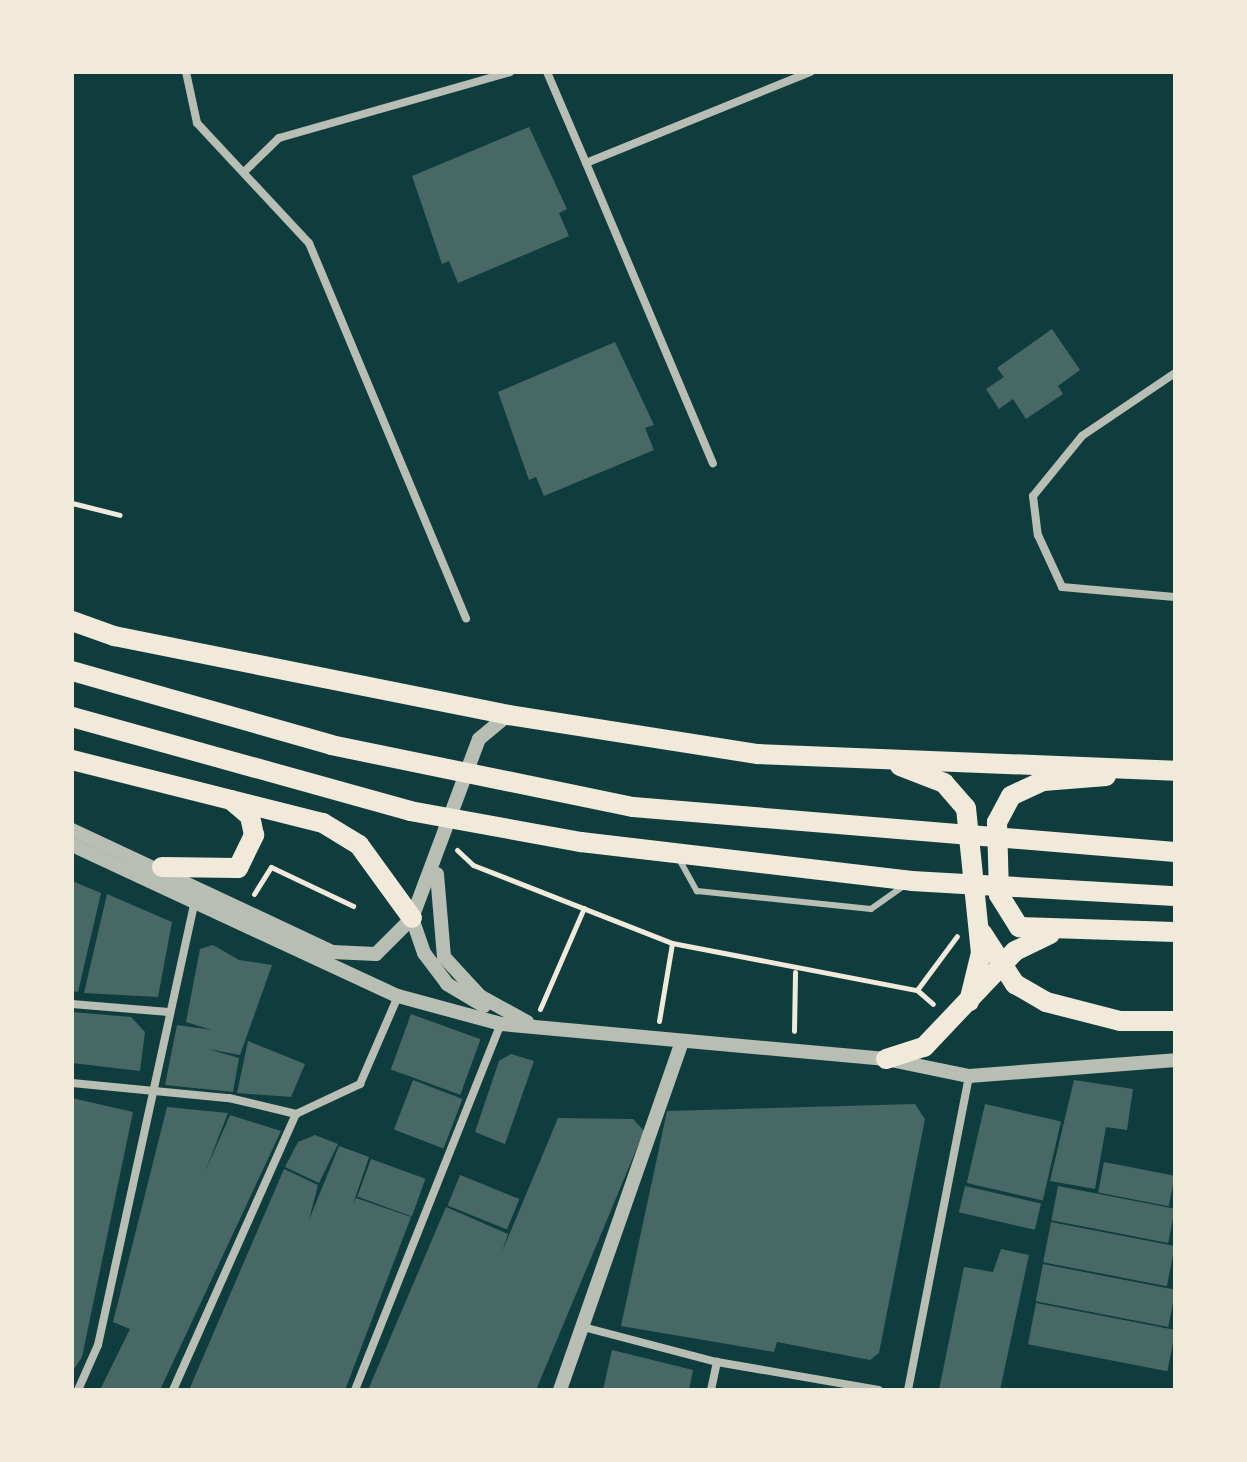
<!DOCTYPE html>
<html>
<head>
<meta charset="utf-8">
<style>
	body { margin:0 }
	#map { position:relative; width:1247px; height:1462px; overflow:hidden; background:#0f3d3e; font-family:"IBM Plex Sans",sans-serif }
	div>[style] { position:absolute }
	.building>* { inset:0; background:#486865; transform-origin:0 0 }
	.path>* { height:5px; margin:-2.5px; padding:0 2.5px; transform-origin:2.5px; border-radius:2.5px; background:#f1e9da }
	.service>* { height:6px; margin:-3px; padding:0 3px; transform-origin:3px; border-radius:3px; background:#b8beb3 }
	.minor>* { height:8px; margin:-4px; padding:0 4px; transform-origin:4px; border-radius:4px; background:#b8beb3 }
	.tertiary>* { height:14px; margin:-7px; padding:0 7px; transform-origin:7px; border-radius:7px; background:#b8beb3 }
	.primary>* { height:20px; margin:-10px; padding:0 10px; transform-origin:10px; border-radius:10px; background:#f1e9da }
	span { translate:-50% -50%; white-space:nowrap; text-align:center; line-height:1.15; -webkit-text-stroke:8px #f1e9da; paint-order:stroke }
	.frame { position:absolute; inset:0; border:74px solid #f1e9da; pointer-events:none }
</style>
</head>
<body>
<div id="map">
	<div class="building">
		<div style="clip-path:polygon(529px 127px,567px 209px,559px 213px,569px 236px,458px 283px,449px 261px,442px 264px,412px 176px)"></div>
		<div style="clip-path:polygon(1052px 329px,1080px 370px,1058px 386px,1063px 394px,1026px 419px,1013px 399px,999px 409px,986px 389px,1004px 377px,997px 368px)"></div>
		<div style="clip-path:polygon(615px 342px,654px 425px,645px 428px,654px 450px,544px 496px,536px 477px,529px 480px,498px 392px)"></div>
		<div style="clip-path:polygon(72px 881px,101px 893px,78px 992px,72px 991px)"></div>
		<div style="clip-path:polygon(107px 894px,172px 922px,158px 997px,84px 993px)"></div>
		<div style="clip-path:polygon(213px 945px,239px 960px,272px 965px,240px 1055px,208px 1049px,239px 1058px,233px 1092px,165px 1085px,177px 1025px,212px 1030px,186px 1022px,200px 949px)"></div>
		<div style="clip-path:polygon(72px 1012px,131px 1017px,145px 1032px,140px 1071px,72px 1063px)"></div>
		<div style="left:411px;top:1014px;width:74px;height:59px;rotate:20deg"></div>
		<div style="clip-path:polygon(248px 1041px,305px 1064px,291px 1097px,237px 1093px)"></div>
		<div style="clip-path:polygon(511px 1054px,534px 1061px,505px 1144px,475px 1132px,499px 1061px)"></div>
		<div style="left:413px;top:1080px;width:53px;height:53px;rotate:21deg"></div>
		<div style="clip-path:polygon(1074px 1080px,1133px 1089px,1127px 1130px,1106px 1127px,1095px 1189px,1050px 1181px)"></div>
		<div style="clip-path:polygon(72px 1098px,133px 1112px,82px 1357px,72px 1372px)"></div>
		<div style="clip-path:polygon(915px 1104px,925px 1119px,879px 1353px,870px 1360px,777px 1342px,774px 1352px,621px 1326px,667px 1111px)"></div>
		<div style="left:985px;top:1104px;width:78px;height:81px;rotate:13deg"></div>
		<div style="clip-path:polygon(167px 1107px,228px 1113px,205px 1172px,230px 1115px,281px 1131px,160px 1390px,100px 1390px,130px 1329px,113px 1322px)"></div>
		<div style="clip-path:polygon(558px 1118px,633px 1119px,644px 1131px,536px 1390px,368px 1390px,446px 1207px,508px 1234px,502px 1252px)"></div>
		<div style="clip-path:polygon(315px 1135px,338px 1144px,319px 1183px,285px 1167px,298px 1142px)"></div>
		<div style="clip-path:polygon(339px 1146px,369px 1157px,353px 1204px,356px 1198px,411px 1217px,345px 1390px,189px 1390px,284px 1169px,318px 1185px,309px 1220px)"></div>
		<div style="left:371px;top:1159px;width:58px;height:40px;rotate:20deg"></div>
		<div style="left:1104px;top:1162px;width:72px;height:31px;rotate:11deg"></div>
		<div style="left:460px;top:1175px;width:64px;height:33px;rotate:22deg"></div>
		<div style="left:965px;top:1186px;width:78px;height:27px;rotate:13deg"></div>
		<div style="left:1058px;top:1186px;width:119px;height:35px;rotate:11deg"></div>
		<div style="left:1051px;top:1222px;width:126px;height:41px;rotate:11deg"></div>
		<div style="clip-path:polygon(1001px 1249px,1029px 1255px,1000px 1390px,939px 1390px,964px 1267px,993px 1272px)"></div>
		<div style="left:1043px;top:1264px;width:135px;height:38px;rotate:11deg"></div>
		<div style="left:1036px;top:1303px;width:142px;height:42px;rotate:11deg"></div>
		<div style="clip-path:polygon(612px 1350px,693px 1370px,689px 1390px,603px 1390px)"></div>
	</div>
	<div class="path">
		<div style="left:72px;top:503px;width:49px;rotate:14deg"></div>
		<div style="left:457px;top:850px;width:22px;rotate:43deg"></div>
		<div style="left:473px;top:865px;width:214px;rotate:21.4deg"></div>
		<div style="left:672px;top:943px;width:249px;rotate:10.9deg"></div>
		<div style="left:917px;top:990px;width:21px;rotate:41deg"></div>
		<div style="left:254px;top:894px;width:32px;rotate:-58deg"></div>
		<div style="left:271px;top:867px;width:91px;rotate:25.4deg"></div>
		<div style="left:917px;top:990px;width:67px;rotate:-53.5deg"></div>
		<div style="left:540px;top:1009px;width:110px;rotate:-66.5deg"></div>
		<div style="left:659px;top:1021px;width:79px;rotate:-80.5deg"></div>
		<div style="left:794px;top:1031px;width:59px;rotate:-89deg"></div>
	</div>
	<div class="service">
		<div style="left:679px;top:859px;width:37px;rotate:61deg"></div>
		<div style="left:697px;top:891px;width:175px;rotate:5.9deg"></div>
		<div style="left:871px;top:909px;width:42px;rotate:-35.2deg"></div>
	</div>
	<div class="minor">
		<div style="left:186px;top:72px;width:52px;rotate:77.8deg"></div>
		<div style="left:197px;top:123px;width:164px;rotate:47deg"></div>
		<div style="left:309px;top:243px;width:407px;rotate:67.3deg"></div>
		<div style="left:547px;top:72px;width:99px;rotate:66.8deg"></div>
		<div style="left:586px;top:163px;width:242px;rotate:-22.1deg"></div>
		<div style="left:586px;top:163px;width:326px;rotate:67.1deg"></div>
		<div style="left:246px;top:170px;width:46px;rotate:-44.1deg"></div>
		<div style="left:279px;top:138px;width:240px;rotate:-15.9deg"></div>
		<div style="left:1175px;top:373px;width:112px;rotate:145.9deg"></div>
		<div style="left:1082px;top:436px;width:77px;rotate:129.2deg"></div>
		<div style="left:1033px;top:496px;width:39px;rotate:83deg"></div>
		<div style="left:1038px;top:535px;width:57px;rotate:65.2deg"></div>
		<div style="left:1062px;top:587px;width:113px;rotate:5.1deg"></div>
		<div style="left:72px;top:1004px;width:97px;rotate:4.7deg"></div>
		<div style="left:72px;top:1083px;width:158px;rotate:5.5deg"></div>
		<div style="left:229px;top:1098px;width:69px;rotate:13.4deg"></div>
		<div style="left:587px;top:1328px;width:134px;rotate:14.7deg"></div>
		<div style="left:717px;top:1362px;width:164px;rotate:9.8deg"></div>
		<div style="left:78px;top:1390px;width:49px;rotate:-66deg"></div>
		<div style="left:98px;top:1345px;width:450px;rotate:-77.7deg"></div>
		<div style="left:173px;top:1390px;width:302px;rotate:-66deg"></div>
		<div style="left:296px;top:1114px;width:71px;rotate:-25.1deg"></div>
		<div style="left:360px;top:1084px;width:96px;rotate:-66.6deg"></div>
		<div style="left:355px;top:1390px;width:394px;rotate:-68.3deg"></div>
		<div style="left:711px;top:1390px;width:29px;rotate:-78deg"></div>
		<div style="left:908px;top:1390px;width:320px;rotate:-79deg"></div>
	</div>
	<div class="tertiary">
		<div style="left:72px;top:830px;width:287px;rotate:25.1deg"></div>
		<div style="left:332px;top:952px;width:44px;rotate:2.6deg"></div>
		<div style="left:376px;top:954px;width:51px;rotate:-45deg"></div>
		<div style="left:412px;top:918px;width:191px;rotate:-69.5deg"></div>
		<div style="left:479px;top:739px;width:38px;rotate:-40deg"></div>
		<div style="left:72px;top:845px;width:359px;rotate:24.9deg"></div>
		<div style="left:398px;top:996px;width:107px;rotate:15.2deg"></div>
		<div style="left:501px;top:1024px;width:387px;rotate:5.2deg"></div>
		<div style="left:886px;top:1059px;width:85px;rotate:11.6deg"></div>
		<div style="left:969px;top:1076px;width:207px;rotate:-4.4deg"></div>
		<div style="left:437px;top:874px;width:83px;rotate:85.2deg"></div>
		<div style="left:444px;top:957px;width:53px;rotate:47.3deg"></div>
		<div style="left:480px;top:996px;width:54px;rotate:29deg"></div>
		<div style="left:412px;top:918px;width:37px;rotate:71deg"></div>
		<div style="left:424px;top:953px;width:39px;rotate:53deg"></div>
		<div style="left:447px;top:984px;width:43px;rotate:30.7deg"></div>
		<div style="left:560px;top:1390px;width:366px;rotate:-70.7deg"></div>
	</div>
	<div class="primary">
		<div style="left:72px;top:621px;width:45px;rotate:19.7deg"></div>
		<div style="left:114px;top:636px;width:402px;rotate:11.3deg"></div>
		<div style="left:508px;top:715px;width:253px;rotate:8.9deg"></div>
		<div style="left:758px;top:754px;width:417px;rotate:2.3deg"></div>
		<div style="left:72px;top:671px;width:269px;rotate:15.9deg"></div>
		<div style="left:331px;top:745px;width:308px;rotate:11.6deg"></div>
		<div style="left:633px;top:807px;width:544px;rotate:4.75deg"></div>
		<div style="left:72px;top:717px;width:351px;rotate:15.5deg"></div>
		<div style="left:410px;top:811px;width:174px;rotate:10.3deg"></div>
		<div style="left:581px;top:842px;width:333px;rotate:6.7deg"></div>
		<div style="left:912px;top:881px;width:263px;rotate:3.3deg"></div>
		<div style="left:72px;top:760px;width:259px;rotate:14.1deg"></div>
		<div style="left:323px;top:823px;width:42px;rotate:31.4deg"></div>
		<div style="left:359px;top:845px;width:90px;rotate:54deg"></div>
		<div style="left:900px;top:766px;width:47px;rotate:21.1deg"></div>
		<div style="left:944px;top:783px;width:33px;rotate:49deg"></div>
		<div style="left:966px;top:808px;width:146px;rotate:84.1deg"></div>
		<div style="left:981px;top:953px;width:50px;rotate:103.8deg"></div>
		<div style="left:1106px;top:776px;width:63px;rotate:175.5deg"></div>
		<div style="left:1043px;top:781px;width:35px;rotate:155deg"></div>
		<div style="left:1011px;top:796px;width:30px;rotate:118deg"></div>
		<div style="left:997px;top:822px;width:73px;rotate:88.4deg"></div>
		<div style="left:999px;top:895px;width:38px;rotate:58deg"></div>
		<div style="left:1019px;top:927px;width:156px;rotate:1.8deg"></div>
		<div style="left:162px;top:867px;width:76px;rotate:0.8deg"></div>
		<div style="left:238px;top:868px;width:37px;rotate:-64deg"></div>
		<div style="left:254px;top:835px;width:19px;rotate:-102deg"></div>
		<div style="left:250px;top:816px;width:25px;rotate:-140deg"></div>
		<div style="left:982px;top:933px;width:61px;rotate:57.1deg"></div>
		<div style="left:1015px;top:984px;width:36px;rotate:30deg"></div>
		<div style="left:1046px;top:1002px;width:76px;rotate:14.4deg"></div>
		<div style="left:1120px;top:1021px;width:55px"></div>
		<div style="left:886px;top:1059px;width:40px;rotate:-18deg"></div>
		<div style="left:924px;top:1047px;width:132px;rotate:-46.5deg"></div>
		<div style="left:1015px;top:951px;width:39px;rotate:-26deg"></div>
	</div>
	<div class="frame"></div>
</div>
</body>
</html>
